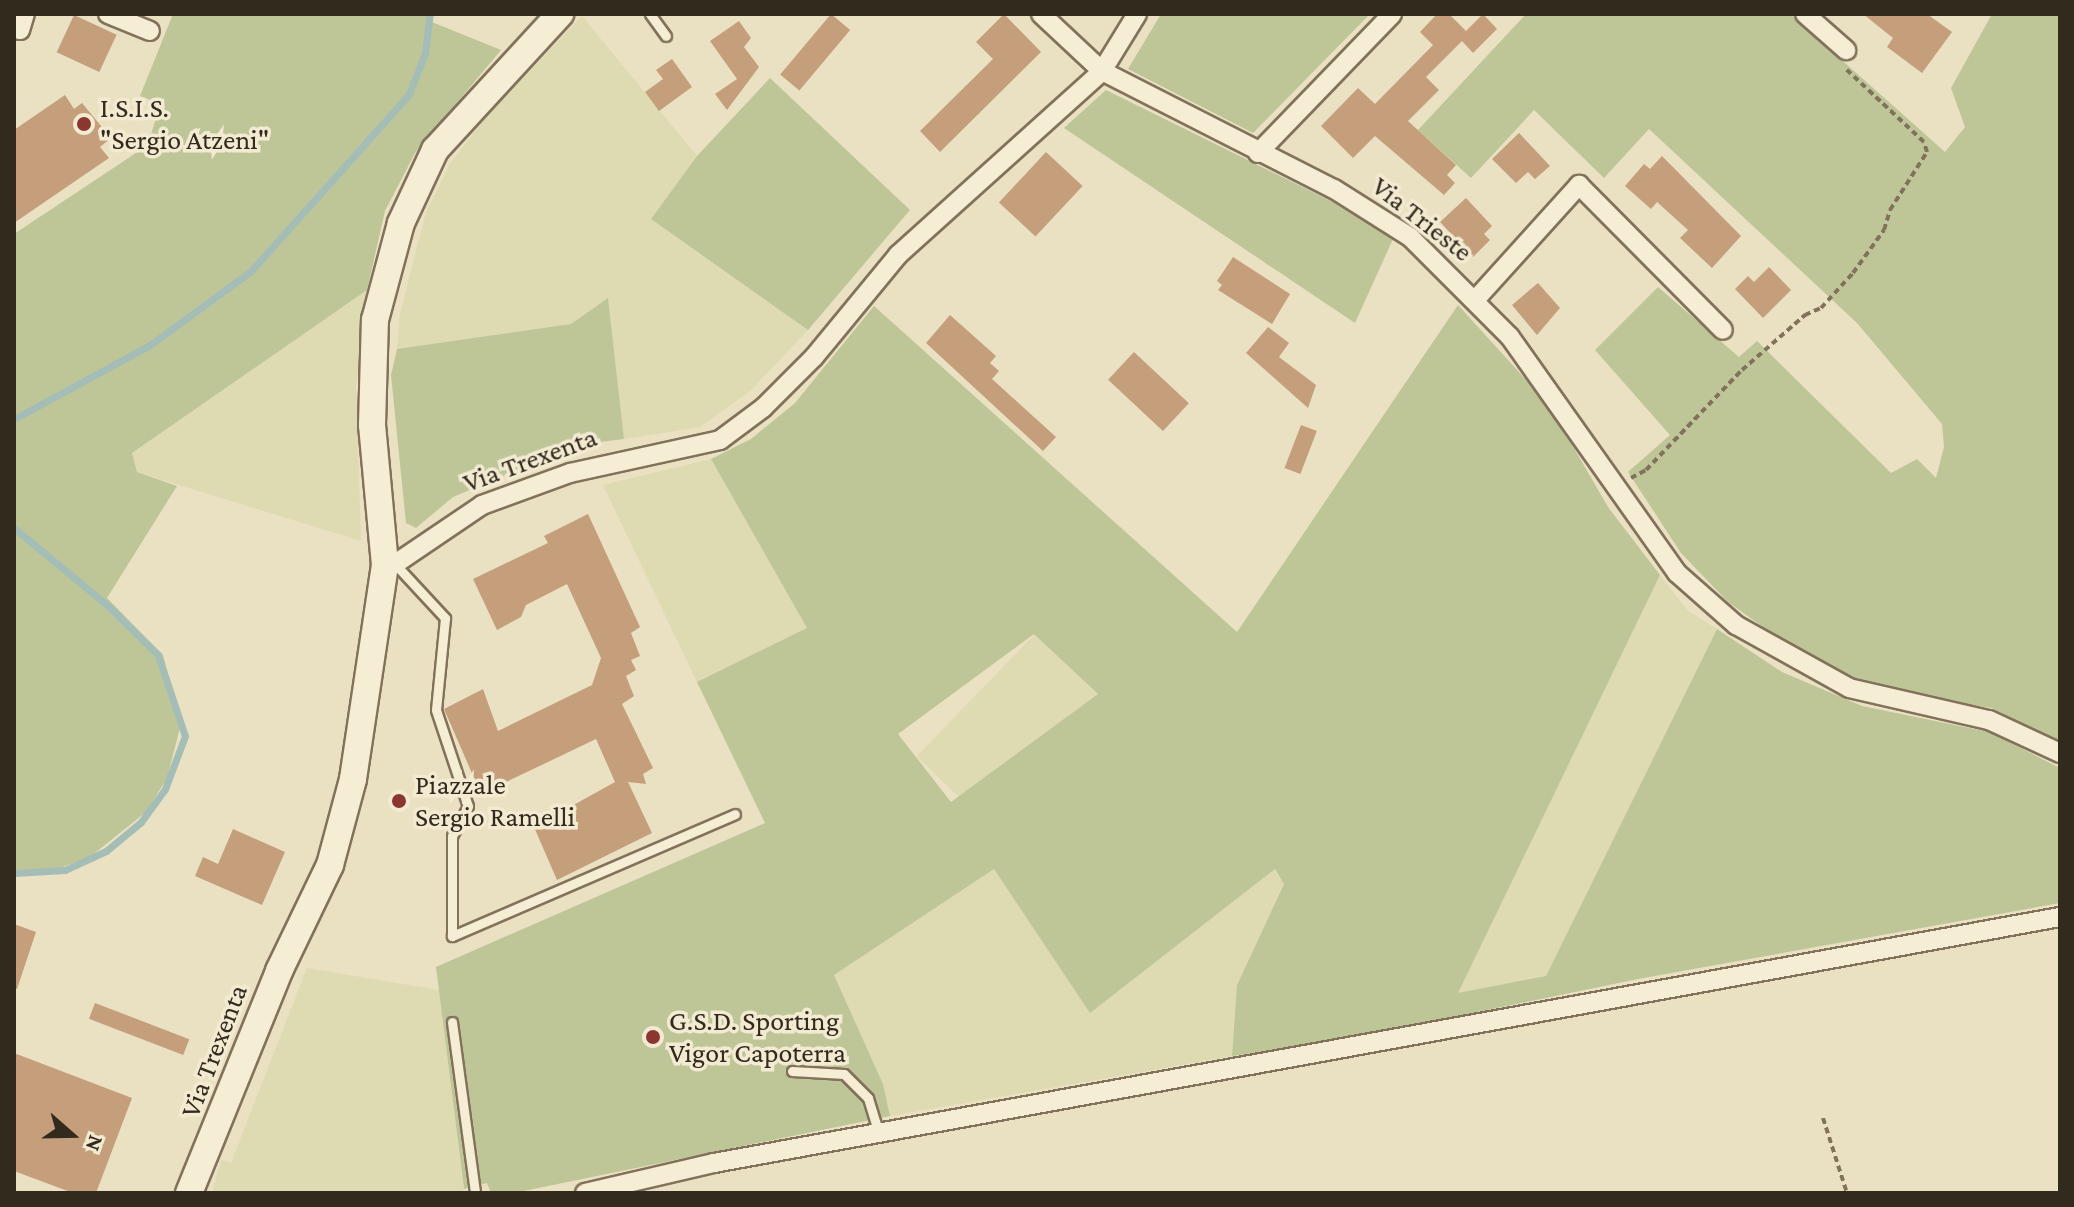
<!DOCTYPE html>
<html>
<head>
<meta charset="utf-8">
<style>
	body { margin:0 }
	#map { position:relative; width:2074px; height:1207px; overflow:hidden; background:#eae0c2; font-family:"Crimson Pro",serif }
	div>[style] { position:absolute }
	.farmland>* { inset:0; background:#dedab1; transform-origin:0 0 }
	.green>* { inset:0; background:#bec698 }
	.stream>* { height:7px; margin:-3.5px; padding:0 3.5px; transform-origin:3.5px; border-radius:3.5px; background:#a4bdb7 }
	.building>* { inset:0; background:#c59f7b; transform-origin:0 0 }
	.path>* { height:4px; margin-top:-2px; transform-origin:0; background:repeating-linear-gradient(90deg,#82725b 0 6px,transparent 0 10px) }
	.roads { filter:drop-shadow(2px 0 #82725b) drop-shadow(-2px 0 #82725b) drop-shadow(0 2px #82725b) drop-shadow(0 -2px #82725b) }
	.lane>* { height:9px; margin:-4.5px; padding:0 4.5px; transform-origin:4.5px; border-radius:4.5px; background:#f5eed5 }
	.street>* { height:18px; margin:-9px; padding:0 9px; transform-origin:9px; border-radius:9px; background:#f5eed5 }
	.secondary>* { height:26px; margin:-13px; padding:0 13px; transform-origin:13px; border-radius:13px; background:#f5eed5 }
	.dots>* { width:22px; height:22px; translate:-50% -50%; box-sizing:border-box; border:4px solid #f2ead1; border-radius:50% }
	span { translate:-50% -50%; white-space:nowrap; text-align:center; line-height:1.15; -webkit-text-stroke:7px #f2ead1; paint-order:stroke }
	.poi-label { font-size:28px; color:#332a1e }
	.left { translate:0 -50%; text-align:left }
	.street-label { font-size:28px; color:#332a1e }
	.frame { position:absolute; inset:0; border:16px solid #332a1e; pointer-events:none }
	.north { position:absolute; left:32px; top:1095px; width:80px; height:80px; -webkit-text-stroke:6px #f2ead1; paint-order:stroke; rotate:110deg; font-size:22px; font-weight:700; line-height:32px; text-align:center; color:#332a1e }
	.north::after { content:''; display:block; margin:auto; width:28px; height:36px; background:#332a1e; clip-path:polygon(50% 0,100% 100%,50% 72%,0 100%) }
</style>
</head>
<body>
<div id="map">
	<div class="farmland">
		<div style="clip-path:polygon(582px 16px,697px 156px,651px 219px,808px 330px,750px 391px,700px 427px,624px 439px,608px 298px,571px 324px,397px 349px,400px 314px,426px 212px,450px 164px,484px 119px)"></div>
		<div style="clip-path:polygon(367px 290px,356px 386px,361px 541px,137px 472px,132px 453px)"></div>
		<div style="clip-path:polygon(711px 459px,808px 628px,697px 682px,603px 485px)"></div>
		<div style="clip-path:polygon(1660px 575px,1688px 611px,1717px 629px,1546px 976px,1457px 994px)"></div>
		<div style="left:1035px;top:634px;width:87px;height:170px;rotate:44deg"></div>
		<div style="clip-path:polygon(994px 869px,1091px 1012px,1274px 869px,1284px 883px,1237px 985px,1232px 1056px,890px 1116px,883px 1084px,834px 975px)"></div>
		<div style="clip-path:polygon(307px 968px,439px 990px,464px 1193px,212px 1193px,221px 1160px,231px 1163px)"></div>
	</div>
	<div class="green">
		<div style="clip-path:polygon(173px 14px,427px 14px,427px 20px,501px 50px,415px 153px,385px 211px,367px 290px,132px 453px,137px 472px,177px 486px,107px 598px,163px 655px,181px 724px,167px 778px,146px 812px,90px 857px,57px 869px,14px 870px,14px 234px,148px 145px,160px 104px,140px 96px)"></div>
		<div style="clip-path:polygon(1161px 14px,1370px 14px,1253px 133px,1128px 69px)"></div>
		<div style="clip-path:polygon(1526px 14px,1790px 14px,1945px 152px,1965px 127px,1951px 88px,1992px 14px,2060px 14px,2060px 743px,1992px 708px,1881px 692px,1814px 663px,1728px 602px,1681px 553px,1628px 472px,1670px 435px,1595px 350px,1658px 287px,1739px 357px,1757px 341px,1891px 473px,1917px 459px,1936px 478px,1944px 447px,1942px 424px,1857px 323px,1649px 129px,1604px 178px,1534px 110px,1471px 178px,1418px 130px)"></div>
		<div style="clip-path:polygon(770px 78px,910px 210px,808px 330px,651px 219px,697px 156px)"></div>
		<div style="clip-path:polygon(1106px 90px,1329px 200px,1393px 239px,1355px 323px,1064px 128px)"></div>
		<div style="clip-path:polygon(608px 298px,624px 439px,577px 445px,453px 497px,416px 528px,406px 523px,391px 375px,397px 349px,571px 324px)"></div>
		<div style="clip-path:polygon(evenodd,1458px 305px,1549px 405px,1608px 507px,1660px 575px,1458px 993px,1546px 976px,1717px 629px,1782px 672px,1862px 706px,1989px 732px,2060px 768px,2060px 903px,1638px 979px,1332px 1042px,1232px 1056px,1237px 985px,1284px 884px,1275px 869px,1090px 1013px,994px 869px,834px 975px,883px 1084px,890px 1116px,514px 1193px,491px 1193px,487px 1183px,464px 1189px,436px 967px,765px 823px,697px 682px,807px 628px,711px 459px,751px 439px,795px 403px,874px 306px,1237px 632px,1458px 305px,1034px 634px,1098px 694px,951px 802px,898px 734px,1034px 634px)"></div>
	</div>
	<div class="stream">
		<div style="left:14px;top:419px;width:155px;rotate:-28.6deg"></div>
		<div style="left:150px;top:345px;width:125px;rotate:-36.2deg"></div>
		<div style="left:251px;top:271px;width:237px;rotate:-48.2deg"></div>
		<div style="left:409px;top:94px;width:44px;rotate:-68.7deg"></div>
		<div style="left:425px;top:53px;width:39px;rotate:-83deg"></div>
		<div style="left:14px;top:528px;width:119px;rotate:39.6deg"></div>
		<div style="left:106px;top:604px;width:73px;rotate:44.4deg"></div>
		<div style="left:158px;top:655px;width:85px;rotate:71.6deg"></div>
		<div style="left:185px;top:736px;width:57px;rotate:110.7deg"></div>
		<div style="left:165px;top:789px;width:41px;rotate:126deg"></div>
		<div style="left:141px;top:822px;width:45px;rotate:140.4deg"></div>
		<div style="left:106px;top:851px;width:45px;rotate:155.1deg"></div>
		<div style="left:65px;top:870px;width:51px;rotate:176.6deg"></div>
	</div>
	<div class="building">
		<div style="left:831px;top:14px;width:25px;height:79px;rotate:40deg"></div>
		<div style="clip-path:polygon(1004px 14px,1041px 52px,940px 152px,920px 131px,993px 59px,976px 42px)"></div>
		<div style="clip-path:polygon(1437px 14px,1449px 14px,1466px 31px,1483px 14px,1497px 29px,1473px 53px,1462px 41px,1426px 77px,1439px 90px,1408px 121px,1456px 165px,1447px 175px,1455px 183px,1444px 195px,1375px 136px,1353px 158px,1321px 126px,1358px 88px,1375px 104px,1433px 45px,1420px 32px)"></div>
		<div style="clip-path:polygon(1863px 14px,1927px 14px,1952px 32px,1922px 73px,1887px 47px,1893px 38px)"></div>
		<div style="left:74px;top:15px;width:47px;height:41px;rotate:25deg"></div>
		<div style="clip-path:polygon(739px 21px,751px 38px,744px 47px,759px 67px,727px 110px,715px 94px,737px 79px,710px 41px)"></div>
		<div style="clip-path:polygon(672px 59px,692px 87px,659px 111px,645px 92px,663px 79px,656px 70px)"></div>
		<div style="clip-path:polygon(65px 95px,74px 109px,82px 103px,111px 138px,100px 147px,109px 158px,14px 223px,14px 130px)"></div>
		<div style="clip-path:polygon(1519px 133px,1550px 166px,1535px 179px,1528px 172px,1516px 183px,1492px 159px)"></div>
		<div style="left:1046px;top:152px;width:50px;height:69px;rotate:43deg"></div>
		<div style="clip-path:polygon(1662px 156px,1741px 236px,1712px 268px,1680px 238px,1688px 230px,1657px 202px,1651px 209px,1625px 186px,1644px 164px,1650px 169px)"></div>
		<div style="clip-path:polygon(1466px 198px,1492px 226px,1484px 234px,1490px 240px,1473px 257px,1440px 222px)"></div>
		<div style="clip-path:polygon(1233px 257px,1290px 294px,1272px 324px,1218px 290px,1222px 285px,1217px 281px)"></div>
		<div style="clip-path:polygon(1769px 267px,1791px 290px,1763px 318px,1735px 289px,1748px 276px,1754px 282px)"></div>
		<div style="clip-path:polygon(1538px 283px,1560px 308px,1537px 335px,1512px 305px)"></div>
		<div style="clip-path:polygon(950px 315px,996px 356px,990px 363px,999px 371px,992px 379px,1056px 437px,1043px 451px,926px 343px)"></div>
		<div style="clip-path:polygon(1268px 327px,1289px 343px,1279px 357px,1316px 385px,1308px 408px,1246px 353px)"></div>
		<div style="left:1134px;top:352px;width:75px;height:38px;rotate:43deg"></div>
		<div style="left:1301px;top:425px;width:17px;height:46px;rotate:21deg"></div>
		<div style="clip-path:polygon(588px 514px,640px 627px,631px 633px,640px 656px,631px 660px,636px 670px,626px 676px,634px 696px,622px 704px,653px 768px,643px 774px,646px 784px,628px 782px,652px 833px,557px 880px,534px 827px,615px 782px,596px 739px,481px 794px,444px 709px,483px 689px,498px 731px,592px 685px,601px 658px,567px 584px,526px 605px,521px 617px,497px 630px,473px 579px,548px 543px,544px 536px)"></div>
		<div style="clip-path:polygon(233px 829px,285px 852px,262px 905px,195px 876px,203px 857px,218px 864px)"></div>
		<div style="clip-path:polygon(14px 924px,36px 932px,17px 989px,14px 989px)"></div>
		<div style="left:95px;top:1003px;width:101px;height:17px;rotate:21deg"></div>
		<div style="clip-path:polygon(14px 1053px,132px 1098px,96px 1193px,73px 1193px,14px 1171px)"></div>
	</div>
	<div class="path">
		<div style="left:1631px;top:478px;width:17px;rotate:-28deg"></div>
		<div style="left:1646px;top:470px;width:139px;rotate:-46.2deg"></div>
		<div style="left:1742px;top:370px;width:84px;rotate:-41.1deg"></div>
		<div style="left:1805px;top:315px;width:17px;rotate:-24deg"></div>
		<div style="left:1821px;top:308px;width:47px;rotate:-47.6deg"></div>
		<div style="left:1853px;top:273px;width:53px;rotate:-54.2deg"></div>
		<div style="left:1884px;top:230px;width:21px;rotate:-73deg"></div>
		<div style="left:1890px;top:210px;width:69px;rotate:-57.5deg"></div>
		<div style="left:1927px;top:152px;width:10px;rotate:-107deg"></div>
		<div style="left:1924px;top:142px;width:108px;rotate:-136.9deg"></div>
		<div style="left:1823px;top:1118px;width:79px;rotate:72.3deg"></div>
	</div>
	<div class="roads">
		<div class="lane">
			<div style="left:650px;top:14px;width:27px;rotate:54deg"></div>
			<div style="left:395px;top:564px;width:74px;rotate:47.2deg"></div>
			<div style="left:445px;top:618px;width:92px;rotate:95.6deg"></div>
			<div style="left:436px;top:710px;width:101px;rotate:71.6deg"></div>
			<div style="left:468px;top:806px;width:34px;rotate:118deg"></div>
			<div style="left:452px;top:836px;width:100px;rotate:90deg"></div>
			<div style="left:452px;top:936px;width:308px;rotate:-23.3deg"></div>
			<div style="left:452px;top:1022px;width:173px;rotate:82.3deg"></div>
			<div style="left:792px;top:1071px;width:52px;rotate:3.3deg"></div>
			<div style="left:844px;top:1074px;width:34px;rotate:45deg"></div>
			<div style="left:868px;top:1098px;width:38px;rotate:73deg"></div>
		</div>
		<div class="street">
			<div style="left:108px;top:14px;width:45px;rotate:22deg"></div>
			<div style="left:1041px;top:14px;width:83px;rotate:43.1deg"></div>
			<div style="left:1102px;top:71px;width:260px;rotate:27deg"></div>
			<div style="left:1334px;top:189px;width:90px;rotate:32.3deg"></div>
			<div style="left:1410px;top:237px;width:141px;rotate:45deg"></div>
			<div style="left:1510px;top:337px;width:289px;rotate:54.7deg"></div>
			<div style="left:1677px;top:573px;width:79px;rotate:41.4deg"></div>
			<div style="left:1736px;top:625px;width:129px;rotate:29.1deg"></div>
			<div style="left:1849px;top:688px;width:144px;rotate:12.9deg"></div>
			<div style="left:1989px;top:720px;width:78px;rotate:24.9deg"></div>
			<div style="left:1805px;top:14px;width:55px;rotate:41.3deg"></div>
			<div style="left:14px;top:28px;width:6px;rotate:18deg"></div>
			<div style="left:20px;top:30px;width:17px;rotate:-73deg"></div>
			<div style="left:1258px;top:153px;width:193px;rotate:-46deg"></div>
			<div style="left:1476px;top:299px;width:154px;rotate:-47.9deg"></div>
			<div style="left:1579px;top:185px;width:204px;rotate:45.2deg"></div>
			<div style="left:385px;top:565px;width:10px;rotate:-6deg"></div>
			<div style="left:395px;top:564px;width:105px;rotate:-34.1deg"></div>
			<div style="left:482px;top:505px;width:94px;rotate:-20deg"></div>
			<div style="left:570px;top:473px;width:154px;rotate:-12.4deg"></div>
			<div style="left:720px;top:440px;width:54px;rotate:-36.7deg"></div>
			<div style="left:763px;top:408px;width:72px;rotate:-45deg"></div>
			<div style="left:814px;top:357px;width:132px;rotate:-50.5deg"></div>
			<div style="left:898px;top:255px;width:275px;rotate:-42deg"></div>
			<div style="left:1102px;top:71px;width:67px;rotate:-58.4deg"></div>
			<div style="left:585px;top:1193px;width:132px;rotate:-13.1deg"></div>
			<div style="left:714px;top:1163px;width:1368px;rotate:-10.36deg"></div>
		</div>
		<div class="secondary">
			<div style="left:189px;top:1193px;width:240px;rotate:-67.9deg"></div>
			<div style="left:279px;top:971px;width:118px;rotate:-64.3deg"></div>
			<div style="left:330px;top:865px;width:89px;rotate:-75deg"></div>
			<div style="left:353px;top:779px;width:216px;rotate:-81.5deg"></div>
			<div style="left:385px;top:565px;width:141px;rotate:-95.3deg"></div>
			<div style="left:372px;top:425px;width:105px;rotate:-88.4deg"></div>
			<div style="left:375px;top:320px;width:100px;rotate:-75deg"></div>
			<div style="left:401px;top:223px;width:81px;rotate:-65deg"></div>
			<div style="left:435px;top:150px;width:185px;rotate:-47.4deg"></div>
		</div>
	</div>
	<div class="dots">
		<div style="left:84px;top:124px;background:#8b3630"></div>
		<div style="left:399px;top:801px;background:#8b3630"></div>
		<div style="left:653px;top:1037px;background:#8b3630"></div>
	</div>
	<div class="poi-label">
		<span class="left" style="left:100px;top:124px">I.S.I.S.<br>"Sergio Atzeni"</span>
		<span class="left" style="left:415px;top:801px">Piazzale<br>Sergio Ramelli</span>
		<span class="left" style="left:669px;top:1037px">G.S.D. Sporting<br>Vigor Capoterra</span>
	</div>
	<div class="street-label">
		<span style="left:1422px;top:219px;rotate:38deg">Via Trieste</span>
		<span style="left:530px;top:460px;rotate:-20deg">Via Trexenta</span>
		<span style="left:214px;top:1051px;rotate:-69deg">Via Trexenta</span>
	</div>
	<div class="frame"></div>
	<div class="north">N</div>
</div>
</body>
</html>
